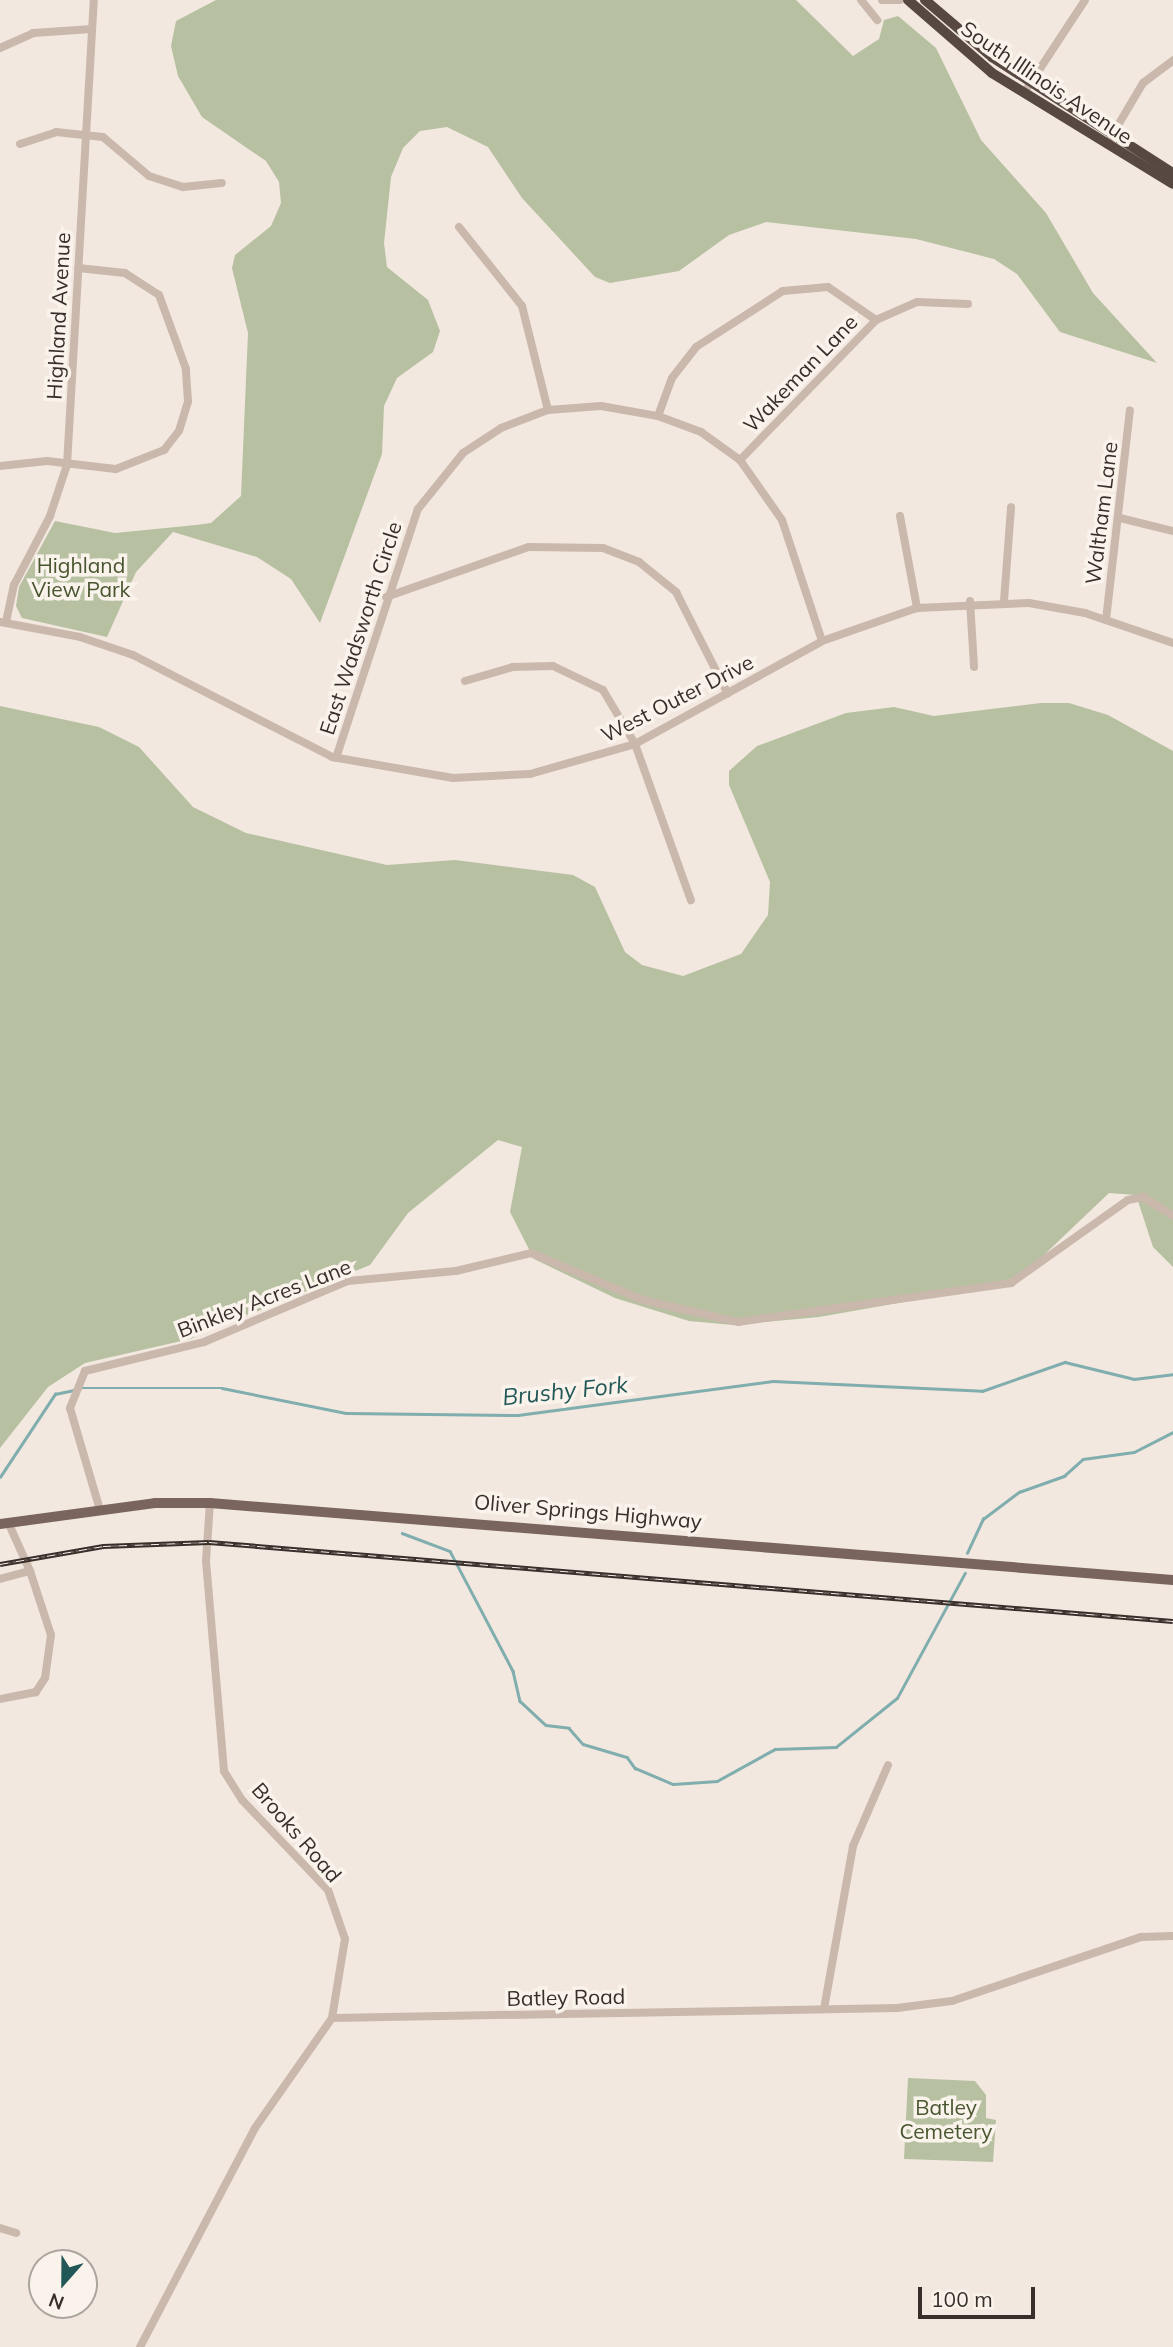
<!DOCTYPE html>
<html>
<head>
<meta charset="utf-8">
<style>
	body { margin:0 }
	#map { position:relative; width:1173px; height:2347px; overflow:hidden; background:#f2e8e0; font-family:Mulish,sans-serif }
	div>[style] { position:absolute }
	.green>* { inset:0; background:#b7c0a0 }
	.stream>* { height:2.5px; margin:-1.25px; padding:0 1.25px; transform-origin:1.25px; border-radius:1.25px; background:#80adad }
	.minor>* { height:8px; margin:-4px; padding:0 4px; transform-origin:4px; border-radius:4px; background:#cab8ac }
	.major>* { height:10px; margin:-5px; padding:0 5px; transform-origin:5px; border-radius:5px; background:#79655d }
	.highway>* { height:10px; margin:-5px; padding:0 5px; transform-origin:5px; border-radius:5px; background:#584842 }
	.rail>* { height:5px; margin-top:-2.5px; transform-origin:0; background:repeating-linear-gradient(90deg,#f9f3ec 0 8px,#382e2a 0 16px); box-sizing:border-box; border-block:2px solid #382e2a }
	span { translate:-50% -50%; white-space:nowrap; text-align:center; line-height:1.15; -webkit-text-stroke:7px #f9f3ec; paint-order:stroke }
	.street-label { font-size:21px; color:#382e2a }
	.park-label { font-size:21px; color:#49552f }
	.water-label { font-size:23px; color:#225758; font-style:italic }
	.north { position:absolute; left:28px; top:2249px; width:70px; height:70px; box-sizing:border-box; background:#f9f3ec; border:2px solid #aca49e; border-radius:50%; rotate:201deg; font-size:19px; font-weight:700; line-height:28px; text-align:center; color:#382e2a }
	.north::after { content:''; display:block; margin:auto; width:24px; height:32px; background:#225758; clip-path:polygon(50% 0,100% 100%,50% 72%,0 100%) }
	.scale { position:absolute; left:918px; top:2287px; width:117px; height:32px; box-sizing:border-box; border:4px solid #382e2a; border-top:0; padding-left:9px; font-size:21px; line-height:24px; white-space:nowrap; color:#382e2a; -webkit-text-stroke:5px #f9f3ec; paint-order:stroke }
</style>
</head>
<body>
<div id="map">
	<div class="green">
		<div style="clip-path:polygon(216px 0,796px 0,853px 56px,879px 39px,884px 20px,898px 16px,936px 48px,981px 140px,1046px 213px,1093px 293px,1157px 363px,1060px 332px,1017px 274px,994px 259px,916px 239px,766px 222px,729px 235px,679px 271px,610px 283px,595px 277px,522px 198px,488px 147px,447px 127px,420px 131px,403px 148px,391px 177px,384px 243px,387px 267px,428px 300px,440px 331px,433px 352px,397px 378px,384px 406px,382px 454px,320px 623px,291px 579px,257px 557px,173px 532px,136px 572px,107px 637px,22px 618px,16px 606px,19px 587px,55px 521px,115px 533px,196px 525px,211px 523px,241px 496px,248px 333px,232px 268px,235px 255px,271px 226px,281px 203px,279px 182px,266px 161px,202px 117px,178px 76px,171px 46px,176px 21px)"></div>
		<div style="clip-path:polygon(1041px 703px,1069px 703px,1108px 715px,1173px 751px,1173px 1267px,1153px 1247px,1136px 1195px,1109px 1193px,1025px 1273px,989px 1287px,819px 1317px,733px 1325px,689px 1321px,615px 1298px,534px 1259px,510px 1212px,522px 1147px,498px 1140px,408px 1213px,370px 1265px,190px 1339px,85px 1363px,48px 1387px,0 1448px,0 706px,99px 727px,139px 747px,193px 807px,246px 833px,387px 865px,455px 860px,573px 875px,595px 887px,625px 952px,642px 965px,683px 976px,741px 954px,768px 915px,770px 882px,729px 785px,729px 771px,757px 746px,846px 713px,894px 707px,934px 716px)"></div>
		<div style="clip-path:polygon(908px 2078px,975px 2081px,986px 2095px,986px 2118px,996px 2120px,993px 2162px,904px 2159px)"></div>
	</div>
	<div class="stream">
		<div style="left:80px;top:1388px;width:142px"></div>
		<div style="left:222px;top:1388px;width:126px;rotate:11.4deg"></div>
		<div style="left:346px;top:1413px;width:172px;rotate:0.7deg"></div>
		<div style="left:518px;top:1415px;width:257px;rotate:-7.6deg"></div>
		<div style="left:773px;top:1381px;width:209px;rotate:2.7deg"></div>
		<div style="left:982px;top:1391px;width:88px;rotate:-19.3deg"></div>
		<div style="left:1065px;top:1362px;width:71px;rotate:13.8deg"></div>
		<div style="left:1134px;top:1379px;width:39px;rotate:-7deg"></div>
		<div style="left:0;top:1477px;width:100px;rotate:-56.5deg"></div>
		<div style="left:55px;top:1394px;width:19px;rotate:-12deg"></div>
		<div style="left:402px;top:1533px;width:51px;rotate:20.6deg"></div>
		<div style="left:450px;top:1551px;width:136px;rotate:62.3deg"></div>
		<div style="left:513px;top:1671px;width:31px;rotate:77deg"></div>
		<div style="left:520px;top:1701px;width:35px;rotate:43deg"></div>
		<div style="left:546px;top:1725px;width:23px;rotate:7deg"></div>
		<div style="left:569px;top:1728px;width:21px;rotate:49deg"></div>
		<div style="left:583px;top:1744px;width:46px;rotate:16.5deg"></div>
		<div style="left:627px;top:1757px;width:14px;rotate:54deg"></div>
		<div style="left:635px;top:1768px;width:41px;rotate:22.8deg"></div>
		<div style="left:673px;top:1784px;width:44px;rotate:-3.9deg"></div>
		<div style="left:717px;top:1781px;width:66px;rotate:-28.9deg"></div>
		<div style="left:775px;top:1749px;width:61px;rotate:-1.9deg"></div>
		<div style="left:836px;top:1747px;width:78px;rotate:-38.8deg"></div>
		<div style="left:897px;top:1698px;width:142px;rotate:-61.5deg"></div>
		<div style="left:967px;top:1553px;width:38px;rotate:-65deg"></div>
		<div style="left:983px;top:1519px;width:45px;rotate:-36.9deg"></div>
		<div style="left:1019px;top:1492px;width:48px;rotate:-19.6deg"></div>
		<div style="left:1064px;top:1476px;width:25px;rotate:-42deg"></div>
		<div style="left:1083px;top:1459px;width:51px;rotate:-7.8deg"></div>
		<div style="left:1134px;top:1452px;width:44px;rotate:-27.1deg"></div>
	</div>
	<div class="minor">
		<div style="left:861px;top:0;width:26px;rotate:51deg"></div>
		<div style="left:882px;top:0;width:18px"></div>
		<div style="left:0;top:48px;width:36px;rotate:-24deg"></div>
		<div style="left:33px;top:33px;width:59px;rotate:-3.9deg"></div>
		<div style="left:1024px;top:93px;width:111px;rotate:-56.7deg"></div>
		<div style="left:1111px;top:137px;width:63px;rotate:-59.3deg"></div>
		<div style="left:1143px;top:83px;width:38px;rotate:-37deg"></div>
		<div style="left:20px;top:144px;width:38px;rotate:-18deg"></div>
		<div style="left:56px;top:132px;width:47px;rotate:6.1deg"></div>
		<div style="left:103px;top:137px;width:60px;rotate:40.3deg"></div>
		<div style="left:149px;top:176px;width:36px;rotate:18deg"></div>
		<div style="left:183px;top:187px;width:39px;rotate:-6deg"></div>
		<div style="left:459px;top:227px;width:101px;rotate:51.4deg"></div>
		<div style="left:522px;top:306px;width:107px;rotate:76deg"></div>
		<div style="left:658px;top:416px;width:40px;rotate:-69.8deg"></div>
		<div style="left:672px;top:378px;width:39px;rotate:-52deg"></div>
		<div style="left:696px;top:347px;width:103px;rotate:-32.8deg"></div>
		<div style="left:783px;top:291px;width:45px;rotate:-5.1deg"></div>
		<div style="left:828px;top:287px;width:58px;rotate:34.5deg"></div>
		<div style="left:740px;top:460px;width:195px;rotate:-45.8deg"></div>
		<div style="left:876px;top:320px;width:45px;rotate:-23.7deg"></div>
		<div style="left:917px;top:302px;width:51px;rotate:2.2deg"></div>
		<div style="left:0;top:466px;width:47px;rotate:-6.1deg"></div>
		<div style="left:47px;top:461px;width:69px;rotate:6.6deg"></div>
		<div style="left:116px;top:469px;width:52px;rotate:-21.6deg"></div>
		<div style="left:164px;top:450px;width:24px;rotate:-52deg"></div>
		<div style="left:179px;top:431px;width:31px;rotate:-73deg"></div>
		<div style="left:188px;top:401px;width:32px;rotate:-94deg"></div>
		<div style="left:186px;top:369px;width:79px;rotate:-110deg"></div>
		<div style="left:159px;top:295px;width:40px;rotate:-147.1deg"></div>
		<div style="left:125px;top:273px;width:47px;rotate:-173.9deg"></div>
		<div style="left:900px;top:516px;width:94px;rotate:79.5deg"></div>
		<div style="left:1120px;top:518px;width:55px;rotate:13.8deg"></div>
		<div style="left:386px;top:597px;width:151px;rotate:-19.3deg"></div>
		<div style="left:529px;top:547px;width:74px;rotate:0.8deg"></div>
		<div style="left:603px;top:548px;width:39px;rotate:21deg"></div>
		<div style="left:639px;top:562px;width:48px;rotate:39deg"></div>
		<div style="left:676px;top:592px;width:114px;rotate:63deg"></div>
		<div style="left:970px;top:601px;width:66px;rotate:86.5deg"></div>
		<div style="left:1004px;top:601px;width:94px;rotate:-85.7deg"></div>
		<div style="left:1106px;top:620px;width:211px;rotate:-83.5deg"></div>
		<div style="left:0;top:622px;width:81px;rotate:10.6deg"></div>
		<div style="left:80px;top:637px;width:56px;rotate:18.8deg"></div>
		<div style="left:133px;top:655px;width:224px;rotate:27.1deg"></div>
		<div style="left:332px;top:757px;width:123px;rotate:9.8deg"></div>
		<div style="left:453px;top:778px;width:77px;rotate:-3deg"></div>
		<div style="left:530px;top:774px;width:109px;rotate:-15.9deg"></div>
		<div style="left:635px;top:744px;width:213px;rotate:-28.8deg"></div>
		<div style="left:822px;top:641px;width:101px;rotate:-19.2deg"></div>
		<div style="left:917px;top:608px;width:112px;rotate:-2.6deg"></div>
		<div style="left:1029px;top:603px;width:57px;rotate:10.1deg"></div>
		<div style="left:1085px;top:613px;width:93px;rotate:18.8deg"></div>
		<div style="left:6px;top:622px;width:38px;rotate:-78deg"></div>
		<div style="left:14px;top:585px;width:78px;rotate:-62.4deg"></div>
		<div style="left:50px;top:516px;width:54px;rotate:-71.6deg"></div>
		<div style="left:67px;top:465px;width:466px;rotate:-86.7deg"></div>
		<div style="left:465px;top:681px;width:50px;rotate:-16.3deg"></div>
		<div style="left:513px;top:667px;width:40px;rotate:-1.4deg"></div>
		<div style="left:553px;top:666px;width:55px;rotate:25.6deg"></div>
		<div style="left:603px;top:690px;width:63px;rotate:59.3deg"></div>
		<div style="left:635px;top:744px;width:166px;rotate:70.3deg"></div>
		<div style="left:336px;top:758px;width:262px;rotate:-71.8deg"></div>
		<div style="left:418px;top:509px;width:72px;rotate:-51.2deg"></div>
		<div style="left:463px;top:453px;width:45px;rotate:-33.3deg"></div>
		<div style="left:501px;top:428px;width:50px;rotate:-21deg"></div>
		<div style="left:548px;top:410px;width:53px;rotate:-4.3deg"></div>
		<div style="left:601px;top:406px;width:58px;rotate:10deg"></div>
		<div style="left:658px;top:416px;width:46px;rotate:20.4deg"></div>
		<div style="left:701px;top:432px;width:48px;rotate:35.7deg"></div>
		<div style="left:740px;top:460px;width:73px;rotate:55deg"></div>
		<div style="left:782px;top:520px;width:127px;rotate:71.7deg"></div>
		<div style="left:100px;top:1510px;width:106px;rotate:-106.4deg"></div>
		<div style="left:70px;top:1408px;width:40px;rotate:-68deg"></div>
		<div style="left:85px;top:1371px;width:122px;rotate:-13.7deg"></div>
		<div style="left:204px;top:1342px;width:156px;rotate:-23deg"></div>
		<div style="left:348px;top:1281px;width:108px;rotate:-5.3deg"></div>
		<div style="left:456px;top:1271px;width:77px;rotate:-13.5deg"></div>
		<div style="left:531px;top:1253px;width:121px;rotate:22.8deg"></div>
		<div style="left:643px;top:1300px;width:98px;rotate:13deg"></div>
		<div style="left:738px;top:1322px;width:276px;rotate:-8.1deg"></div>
		<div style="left:1011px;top:1283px;width:143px;rotate:-35.4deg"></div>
		<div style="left:1128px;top:1200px;width:15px;rotate:-11deg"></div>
		<div style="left:1143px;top:1197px;width:36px;rotate:32deg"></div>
		<div style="left:8px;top:1522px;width:54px;rotate:65.8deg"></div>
		<div style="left:0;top:1579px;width:31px;rotate:-15deg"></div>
		<div style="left:30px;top:1571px;width:67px;rotate:71.8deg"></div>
		<div style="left:51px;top:1635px;width:43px;rotate:97.9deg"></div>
		<div style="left:45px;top:1678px;width:17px;rotate:123deg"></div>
		<div style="left:36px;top:1692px;width:37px;rotate:169deg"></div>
		<div style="left:824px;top:2009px;width:166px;rotate:-79.9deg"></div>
		<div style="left:853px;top:1846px;width:88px;rotate:-66.6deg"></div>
		<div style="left:332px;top:2018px;width:565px;rotate:-1.01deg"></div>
		<div style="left:897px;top:2008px;width:55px;rotate:-7.3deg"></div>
		<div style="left:952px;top:2001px;width:200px;rotate:-18.7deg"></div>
		<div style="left:1141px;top:1937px;width:32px;rotate:-2deg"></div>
		<div style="left:0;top:2228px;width:17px;rotate:17deg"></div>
		<div style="left:140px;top:2347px;width:247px;rotate:-62.3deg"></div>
		<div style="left:255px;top:2128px;width:134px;rotate:-55deg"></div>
		<div style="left:332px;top:2018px;width:80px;rotate:-80.7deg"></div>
		<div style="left:345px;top:1939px;width:52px;rotate:-109.1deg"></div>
		<div style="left:328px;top:1890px;width:124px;rotate:-133.7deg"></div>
		<div style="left:242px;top:1800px;width:34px;rotate:-122deg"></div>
		<div style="left:224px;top:1771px;width:211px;rotate:-94.9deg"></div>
		<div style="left:206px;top:1561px;width:58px;rotate:-86.1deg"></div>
	</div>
	<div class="major">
		<div style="left:0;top:1524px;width:156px;rotate:-7.7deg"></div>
		<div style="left:155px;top:1503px;width:55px"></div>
		<div style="left:210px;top:1503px;width:966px;rotate:4.57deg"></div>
	</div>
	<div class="highway">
		<div style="left:908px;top:0;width:111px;rotate:41deg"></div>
		<div style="left:992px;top:73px;width:212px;rotate:31.5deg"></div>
		<div style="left:925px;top:0;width:88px;rotate:40.4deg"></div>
		<div style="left:992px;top:57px;width:215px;rotate:32.7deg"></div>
	</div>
	<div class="rail">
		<div style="left:0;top:1564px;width:105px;rotate:-9.9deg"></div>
		<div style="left:103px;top:1546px;width:106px;rotate:-2.2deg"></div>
		<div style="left:209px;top:1542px;width:967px;rotate:4.68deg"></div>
	</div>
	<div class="street-label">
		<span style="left:1047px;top:82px;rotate:34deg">South Illinois Avenue</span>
		<span style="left:58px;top:316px;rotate:-87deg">Highland Avenue</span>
		<span style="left:800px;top:373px;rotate:-46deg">Wakeman Lane</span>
		<span style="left:1101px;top:513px;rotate:-83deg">Waltham Lane</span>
		<span style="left:360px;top:628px;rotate:-72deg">East Wadsworth Circle</span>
		<span style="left:677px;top:698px;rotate:-27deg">West Outer Drive</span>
		<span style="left:264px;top:1298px;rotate:-21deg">Binkley Acres Lane</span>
		<span style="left:588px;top:1511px;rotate:5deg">Oliver Springs Highway</span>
		<span style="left:297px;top:1832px;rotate:49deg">Brooks Road</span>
		<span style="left:566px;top:1997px;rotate:-1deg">Batley Road</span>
	</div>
	<div class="park-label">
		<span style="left:81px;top:577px">Highland<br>View Park</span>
		<span style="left:946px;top:2119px">Batley<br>Cemetery</span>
	</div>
	<div class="water-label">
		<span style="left:565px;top:1391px;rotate:-6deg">Brushy Fork</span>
	</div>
	<div class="north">N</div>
	<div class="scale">100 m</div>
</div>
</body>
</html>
